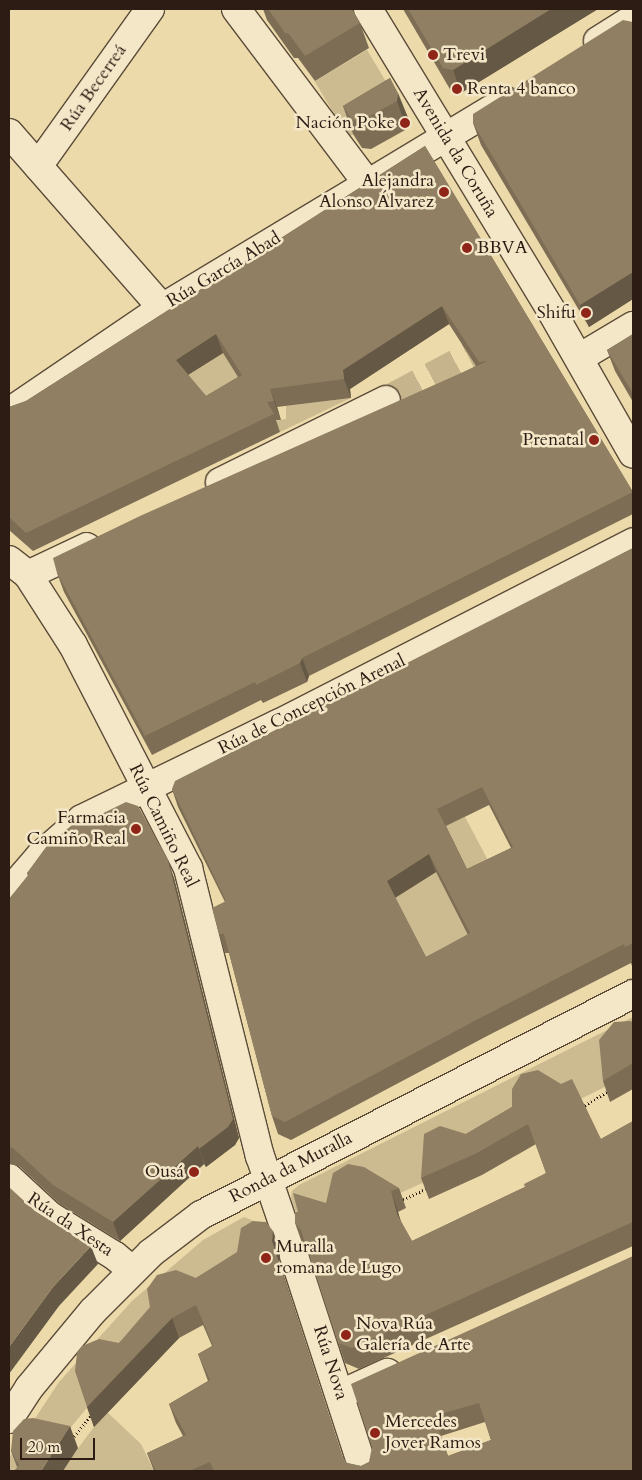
<!DOCTYPE html>
<html>
<head>
<meta charset="utf-8">
<style>
	body { margin:0 }
	#map { position:relative; width:642px; height:1480px; overflow:hidden; background:#eddaaa; font-family:Cardo,serif }
	div>[style] { position:absolute }
	.green>* { inset:0; background:#ccba90; transform-origin:0 0 }
	.minor-tunnel>* { height:28px; margin-top:-14px; transform-origin:0; background:repeating-linear-gradient(90deg,#c6b48c 0 28px,transparent 0 42px) }
	.path>* { height:3px; margin-top:-1.5px; transform-origin:0; background:repeating-linear-gradient(90deg,#2c1c13 0 1px,transparent 0 3.5px) }
	.roads { filter:drop-shadow(1px 0 #5c4c39) drop-shadow(-1px 0 #5c4c39) drop-shadow(0 1px #5c4c39) drop-shadow(0 -1px #5c4c39) }
	.minor>* { height:28px; margin:-14px; padding:0 14px; transform-origin:14px; border-radius:14px; background:#f3e7c8 }
	.wall>* { inset:0; background:#7c6d54 }
	.shaded-wall>* { inset:0; background:#655945 }
	.building>* { inset:0; background:#907f62 }
	.dots>* { width:14px; height:14px; translate:-50% -50%; box-sizing:border-box; border:2px solid #f3e7c8; border-radius:50% }
	span { translate:-50% -50%; white-space:nowrap; text-align:center; line-height:1.15; -webkit-text-stroke:5px #f3e7c8; paint-order:stroke }
	.poi-label { font-size:18px; color:#2c1c13 }
	.left { translate:0 -50%; text-align:left }
	.right { translate:-100% -50%; text-align:right }
	.street-label { font-size:18px; color:#2c1c13 }
	.frame { position:absolute; inset:0; border:10px solid #2c1c13; pointer-events:none }
	.scale { position:absolute; left:20px; top:1438px; width:75px; height:22px; box-sizing:border-box; border:2px solid #2c1c13; border-top:0; padding-left:6px; font-size:15px; line-height:18px; white-space:nowrap; color:#2c1c13; -webkit-text-stroke:4px #f3e7c8; paint-order:stroke }
</style>
</head>
<body>
<div id="map">
	<div class="green">
		<div style="left:367px;top:50px;width:65px;height:61px;rotate:59deg"></div>
		<div style="clip-path:polygon(223px 353px,255px 389px,213px 422px,183px 378px)"></div>
		<div style="clip-path:polygon(351px 398px,280px 432px,274px 421px,286px 419px,286px 406px)"></div>
		<div style="clip-path:polygon(465px 817px,497px 877px,449px 1008px,393px 899px,443px 827px)"></div>
		<div style="clip-path:polygon(633px 1017px,633px 1042px,609px 1085px,429px 1173px,431px 1179px,385px 1200px,336px 1203px,298px 1218px,291px 1198px,292px 1191px,299px 1185px)"></div>
		<div style="clip-path:polygon(244px 1217px,254px 1221px,261px 1241px,90px 1404px,58px 1443px,18px 1471px,9px 1471px,9px 1458px,59px 1382px,132px 1301px,203px 1240px)"></div>
		<div style="clip-path:polygon(106px 1411px,141px 1444px,154px 1471px,61px 1471px)"></div>
	</div>
	<div class="minor-tunnel">
		<div style="left:394px;top:396px;width:156px;rotate:-27.9deg"></div>
	</div>
	<div class="path">
		<div style="left:582px;top:1107px;width:31px;rotate:-31deg"></div>
		<div style="left:400px;top:1201px;width:31px;rotate:-25deg"></div>
		<div style="left:72px;top:1439px;width:33px;rotate:-51deg"></div>
	</div>
	<div class="roads">
		<div class="minor">
			<div style="left:236px;top:9px;width:218px;rotate:53deg"></div>
			<div style="left:368px;top:9px;width:354px;rotate:58.7deg"></div>
			<div style="left:552px;top:312px;width:163px;rotate:60.3deg"></div>
			<div style="left:598px;top:41px;width:41px;rotate:-32.2deg"></div>
			<div style="left:9px;top:133px;width:232px;rotate:48.8deg"></div>
			<div style="left:38px;top:166px;width:193px;rotate:-54.5deg"></div>
			<div style="left:579px;top:358px;width:63px;rotate:-30.7deg"></div>
			<div style="left:9px;top:412px;width:185px;rotate:-34.2deg"></div>
			<div style="left:162px;top:308px;width:401px;rotate:-31.1deg"></div>
			<div style="left:220px;top:482px;width:185px;rotate:-26.3deg"></div>
			<div style="left:9px;top:560px;width:24px;rotate:38deg"></div>
			<div style="left:28px;top:575px;width:83px;rotate:57.3deg"></div>
			<div style="left:73px;top:645px;width:251px;rotate:62.7deg"></div>
			<div style="left:188px;top:868px;width:297px;rotate:76deg"></div>
			<div style="left:260px;top:1156px;width:87px;rotate:71.1deg"></div>
			<div style="left:28px;top:575px;width:65px;rotate:-25.4deg"></div>
			<div style="left:9px;top:892px;width:48px;rotate:-49.3deg"></div>
			<div style="left:40px;top:856px;width:56px;rotate:-41.4deg"></div>
			<div style="left:82px;top:819px;width:218px;rotate:-25.9deg"></div>
			<div style="left:278px;top:724px;width:399px;rotate:-27.1deg"></div>
			<div style="left:9px;top:1178px;width:56px;rotate:42.8deg"></div>
			<div style="left:50px;top:1216px;width:76px;rotate:31.6deg"></div>
			<div style="left:115px;top:1256px;width:23px;rotate:40deg"></div>
			<div style="left:294px;top:1256px;width:226px;rotate:72deg"></div>
			<div style="left:341px;top:1394px;width:51px;rotate:-24.5deg"></div>
			<div style="left:9px;top:1419px;width:37px;rotate:-57deg"></div>
			<div style="left:29px;top:1388px;width:100px;rotate:-50.3deg"></div>
			<div style="left:93px;top:1311px;width:82px;rotate:-45deg"></div>
			<div style="left:151px;top:1253px;width:63px;rotate:-37.2deg"></div>
			<div style="left:201px;top:1215px;width:485px;rotate:-27.1deg"></div>
		</div>
	</div>
	<div class="wall">
		<div style="clip-path:polygon(263px 9px,352px 9px,360px 23px,369px 48px,315px 81px,298px 58px,294px 58px,267px 20px)"></div>
		<div style="clip-path:polygon(403px 9px,598px 9px,461px 93px,451px 91px)"></div>
		<div style="clip-path:polygon(633px 22px,633px 299px,589px 327px,481px 145px,473px 123px)"></div>
		<div style="clip-path:polygon(390px 78px,409px 120px,407px 129px,371px 149px,362px 148px,353px 134px,343px 106px)"></div>
		<div style="clip-path:polygon(evenodd,425px 146px,633px 492px,633px 514px,309px 676px,307px 682px,263px 703px,261px 700px,152px 755px,64px 592px,57px 573px,476px 366px,449px 324px,350px 389px,351px 398px,277px 407px,281px 420px,276px 420px,280px 432px,33px 551px,9px 530px,9px 407px,26px 401px,425px 146px,223px 353px,238px 377px,206px 396px,188px 375px,223px 353px)"></div>
		<div style="clip-path:polygon(633px 334px,633px 402px,615px 371px,607px 350px)"></div>
		<div style="clip-path:polygon(evenodd,633px 548px,633px 965px,632px 966px,631px 963px,489px 1035px,291px 1140px,278px 1134px,272px 1116px,229px 953px,225px 953px,219px 934px,225px 902px,178px 807px,172px 789px,633px 548px,489px 805px,511px 848px,467px 869px,446px 826px,489px 805px,633px 548px,436px 872px,468px 935px,426px 957px,395px 898px,436px 872px)"></div>
		<div style="clip-path:polygon(81px 824px,174px 878px,239px 1138px,235px 1145px,206px 1167px,204px 1164px,120px 1241px,60px 1204px,19px 1166px,9px 1164px,9px 899px,28px 876px,27px 873px)"></div>
		<div style="clip-path:polygon(633px 1023px,633px 1089px,610px 1102px,603px 1081px)"></div>
		<div style="clip-path:polygon(512px 1107px,601px 1139px,633px 1121px,633px 1246px,359px 1369px,345px 1363px,308px 1250px,302px 1243px,295px 1223px,326px 1203px,399px 1188px,406px 1208px,398px 1212px,400px 1220px,412px 1241px,525px 1187px,546px 1173px,536px 1144px,482px 1175px,429px 1199px,421px 1178px,466px 1134px)"></div>
		<div style="clip-path:polygon(evenodd,273px 1231px,280px 1251px,279px 1261px,343px 1458px,347px 1463px,361px 1466px,369px 1462px,633px 1256px,633px 1471px,154px 1471px,147px 1453px,183px 1436px,176px 1423px,169px 1404px,208px 1381px,198px 1354px,212px 1346px,203px 1325px,179px 1338px,94px 1427px,87px 1407px,119px 1343px,196px 1278px,273px 1231px,485px 1422px,491px 1440px,448px 1456px,441px 1436px,485px 1422px)"></div>
		<div style="clip-path:polygon(78px 1448px,17px 1467px,11px 1451px)"></div>
	</div>
	<div class="shaded-wall">
		<div style="clip-path:polygon(551px 9px,598px 9px,461px 93px,453px 70px)"></div>
		<div style="clip-path:polygon(398px 93px,409px 120px,407px 129px,397px 101px)"></div>
		<div style="clip-path:polygon(633px 272px,633px 299px,589px 327px,580px 305px)"></div>
		<div style="clip-path:polygon(442px 306px,449px 324px,350px 389px,351px 398px,344px 379px,343px 370px)"></div>
		<div style="clip-path:polygon(216px 334px,223px 353px,183px 378px,176px 360px)"></div>
		<div style="clip-path:polygon(270px 389px,277px 407px,281px 420px,274px 401px)"></div>
		<div style="clip-path:polygon(302px 658px,309px 676px,307px 682px,300px 663px)"></div>
		<div style="clip-path:polygon(429px 854px,436px 872px,393px 899px,387px 881px)"></div>
		<div style="clip-path:polygon(168px 860px,174px 878px,239px 1138px,235px 1145px,206px 1167px,199px 1149px)"></div>
		<div style="clip-path:polygon(198px 1146px,204px 1164px,120px 1241px,113px 1222px)"></div>
		<div style="clip-path:polygon(391px 1191px,398px 1212px,405px 1234px,397px 1214px)"></div>
		<div style="clip-path:polygon(273px 1231px,280px 1251px,279px 1261px,347px 1471px,272px 1241px)"></div>
		<div style="clip-path:polygon(91px 1246px,98px 1264px,59px 1306px,9px 1374px,9px 1347px,53px 1287px)"></div>
		<div style="clip-path:polygon(172px 1318px,179px 1338px,94px 1427px,87px 1407px)"></div>
		<div style="clip-path:polygon(70px 1426px,78px 1448px,63px 1471px,41px 1471px)"></div>
	</div>
	<div class="building">
		<div style="clip-path:polygon(268px 9px,352px 9px,360px 23px,305px 56px,289px 34px,285px 33px)"></div>
		<div style="clip-path:polygon(408px 9px,551px 9px,453px 70px,443px 68px)"></div>
		<div style="clip-path:polygon(623px 20px,633px 22px,633px 272px,580px 305px,473px 123px,473px 114px)"></div>
		<div style="clip-path:polygon(390px 78px,398px 93px,397px 101px,361px 121px,352px 120px,343px 106px)"></div>
		<div style="clip-path:polygon(evenodd,425px 146px,633px 492px,302px 658px,300px 663px,256px 685px,255px 682px,145px 736px,57px 573px,53px 558px,140px 516px,488px 361px,479px 362px,442px 306px,343px 370px,344px 379px,270px 389px,274px 401px,267px 402px,274px 414px,26px 533px,9px 517px,9px 407px,26px 401px,425px 146px,216px 334px,242px 375px,206px 396px,176px 360px,216px 334px)"></div>
		<div style="clip-path:polygon(633px 334px,633px 394px,607px 350px)"></div>
		<div style="clip-path:polygon(evenodd,633px 548px,633px 943px,625px 947px,624px 944px,482px 1017px,285px 1122px,272px 1116px,224px 934px,219px 934px,212px 908px,226px 901px,172px 789px,175px 781px,633px 548px,482px 787px,513px 847px,467px 869px,437px 809px,482px 787px,633px 548px,429px 854px,470px 933px,426px 957px,387px 881px,429px 854px)"></div>
		<div style="clip-path:polygon(126px 802px,138px 806px,168px 860px,233px 1119px,228px 1127px,199px 1149px,198px 1146px,113px 1222px,53px 1185px,13px 1148px,9px 1147px,9px 899px,29px 874px,27px 873px,46px 847px,72px 825px,80px 821px,81px 824px)"></div>
		<div style="clip-path:polygon(631px 1021px,633px 1023px,633px 1063px,603px 1081px,599px 1040px,614px 1022px)"></div>
		<div style="clip-path:polygon(538px 1070px,561px 1084px,572px 1079px,601px 1139px,633px 1121px,633px 1222px,352px 1348px,338px 1343px,301px 1230px,295px 1223px,295px 1212px,298px 1212px,293px 1193px,326px 1203px,333px 1173px,348px 1164px,364px 1167px,399px 1188px,391px 1191px,397px 1214px,412px 1241px,525px 1187px,524px 1184px,546px 1173px,528px 1124px,475px 1154px,421px 1178px,424px 1134px,440px 1126px,466px 1134px,512px 1107px,512px 1089px,521px 1074px)"></div>
		<div style="clip-path:polygon(9px 1187px,35px 1211px,91px 1246px,53px 1287px,9px 1347px)"></div>
		<div style="clip-path:polygon(evenodd,253px 1221px,266px 1222px,273px 1231px,272px 1241px,342px 1456px,347px 1463px,361px 1466px,369px 1462px,372px 1447px,351px 1384px,633px 1256px,633px 1471px,214px 1471px,210px 1462px,189px 1471px,156px 1471px,147px 1453px,186px 1435px,169px 1404px,210px 1380px,198px 1354px,213px 1346px,196px 1305px,172px 1318px,87px 1407px,75px 1371px,77px 1353px,82px 1346px,99px 1339px,119px 1343px,150px 1307px,147px 1289px,157px 1275px,176px 1270px,196px 1278px,237px 1252px,241px 1228px,253px 1221px,479px 1403px,491px 1440px,448px 1456px,434px 1416px,479px 1403px)"></div>
		<div style="clip-path:polygon(33px 1418px,70px 1426px,41px 1471px,14px 1471px,19px 1465px,11px 1451px,13px 1431px,24px 1419px)"></div>
	</div>
	<div class="dots">
		<div style="left:433px;top:55px;background:#8f2418"></div>
		<div style="left:457px;top:89px;background:#8f2418"></div>
		<div style="left:405px;top:123px;background:#8f2418"></div>
		<div style="left:444px;top:192px;background:#8f2418"></div>
		<div style="left:467px;top:248px;background:#8f2418"></div>
		<div style="left:586px;top:313px;background:#8f2418"></div>
		<div style="left:594px;top:440px;background:#8f2418"></div>
		<div style="left:136px;top:829px;background:#8f2418"></div>
		<div style="left:194px;top:1172px;background:#8f2418"></div>
		<div style="left:266px;top:1258px;background:#8f2418"></div>
		<div style="left:346px;top:1335px;background:#8f2418"></div>
		<div style="left:375px;top:1433px;background:#8f2418"></div>
	</div>
	<div class="poi-label">
		<span class="left" style="left:443px;top:55px">Trevi</span>
		<span class="left" style="left:467px;top:89px">Renta 4 banco</span>
		<span class="right" style="left:395px;top:123px">Nación Poke</span>
		<span class="right" style="left:434px;top:192px">Alejandra<br>Alonso Álvarez</span>
		<span class="left" style="left:477px;top:248px">BBVA</span>
		<span class="right" style="left:576px;top:313px">Shifu</span>
		<span class="right" style="left:584px;top:440px">Prenatal</span>
		<span class="right" style="left:126px;top:829px">Farmacia<br>Camiño Real</span>
		<span class="right" style="left:184px;top:1172px">Ousá</span>
		<span class="left" style="left:276px;top:1258px">Muralla<br>romana de Lugo</span>
		<span class="left" style="left:356px;top:1335px">Nova Rúa<br>Galería de Arte</span>
		<span class="left" style="left:385px;top:1433px">Mercedes<br>Jover Ramos</span>
	</div>
	<div class="street-label">
		<span style="left:94px;top:88px;rotate:-55deg">Rúa Becerreá</span>
		<span style="left:455px;top:153px;rotate:59deg">Avenida da Coruña</span>
		<span style="left:224px;top:270px;rotate:-31deg">Rúa García Abad</span>
		<span style="left:312px;top:705px;rotate:-26deg">Rúa de Concepción Arenal</span>
		<span style="left:163px;top:826px;rotate:64deg">Rúa Camiño Real</span>
		<span style="left:291px;top:1168px;rotate:-27deg">Ronda da Muralla</span>
		<span style="left:70px;top:1225px;rotate:34deg">Rúa da Xesta</span>
		<span style="left:330px;top:1363px;rotate:72deg">Rúa Nova</span>
	</div>
	<div class="frame"></div>
	<div class="scale">20 m</div>
</div>
</body>
</html>
